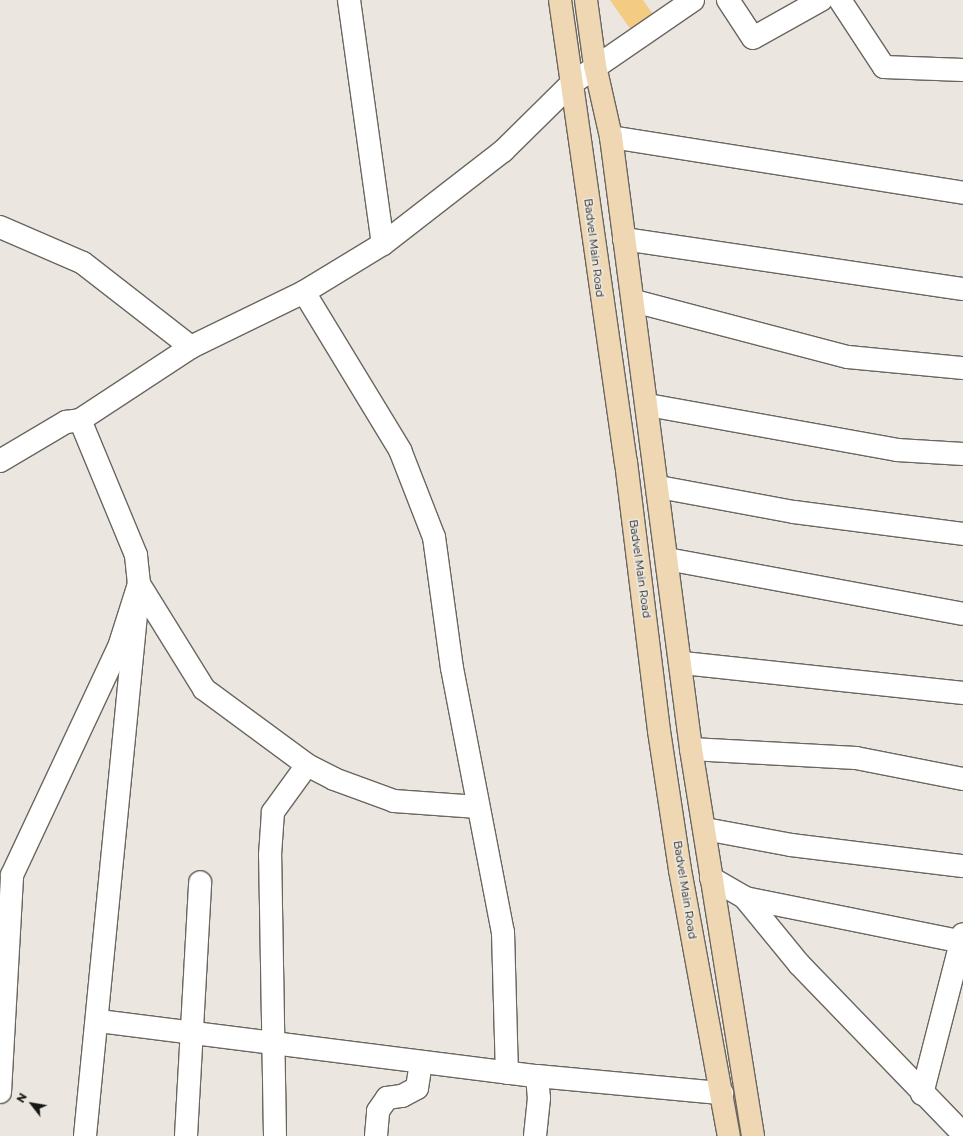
<!DOCTYPE html>
<html>
<head>
<meta charset="utf-8">
<style>
	body { margin:0 }
	#map { position:relative; width:963px; height:1136px; overflow:hidden; background:#ebe7e0; font-family:Montserrat,sans-serif }
	div>[style] { position:absolute }
	.building>* { inset:0; background:#f4cb83 }
	.roads { filter:drop-shadow(1px 0 #6a6660) drop-shadow(-1px 0 #6a6660) drop-shadow(0 1px #6a6660) drop-shadow(0 -1px #6a6660) }
	.minor>* { height:22px; margin:-11px; padding:0 11px; transform-origin:11px; border-radius:11px; background:#fff }
	.secondary>* { height:22px; margin:-11px; padding:0 11px; transform-origin:11px; border-radius:11px; background:#fff }
	.primary>* { height:22px; margin:-11px; padding:0 11px; transform-origin:11px; border-radius:11px; background:#eed7b2 }
	span { translate:-50% -50%; white-space:nowrap; text-align:center; line-height:1.15; -webkit-text-stroke:3.5px #ebe7e0; paint-order:stroke }
	.street-label { font-size:11px; color:#181714 }
	.north { position:absolute; left:12px; top:1084px; width:40px; height:40px; -webkit-text-stroke:3px #ebe7e0; paint-order:stroke; rotate:301deg; font-size:11px; font-weight:700; line-height:16px; text-align:center; color:#181714 }
	.north::after { content:''; display:block; margin:auto; width:14px; height:18px; background:#181714; clip-path:polygon(50% 0,100% 100%,50% 72%,0 100%) }
</style>
</head>
<body>
<div id="map">
	<div class="building">
		<div style="clip-path:polygon(610px 0,643px 0,655px 17px,633px 33px)"></div>
	</div>
	<div class="roads">
		<div class="minor">
			<div style="left:349px;top:0;width:246px;rotate:82.1deg"></div>
			<div style="left:728px;top:0;width:45px;rotate:56.7deg"></div>
			<div style="left:753px;top:38px;width:78px;rotate:-29.2deg"></div>
			<div style="left:840px;top:0;width:80px;rotate:56.7deg"></div>
			<div style="left:884px;top:67px;width:79px;rotate:2.2deg"></div>
			<div style="left:571px;top:84px;width:148px;rotate:-34.5deg"></div>
			<div style="left:611px;top:137px;width:356px;rotate:9deg"></div>
			<div style="left:0;top:227px;width:90px;rotate:23.4deg"></div>
			<div style="left:83px;top:263px;width:137px;rotate:37.9deg"></div>
			<div style="left:624px;top:239px;width:343px;rotate:8.4deg"></div>
			<div style="left:304px;top:292px;width:185px;rotate:58.7deg"></div>
			<div style="left:400px;top:450px;width:93px;rotate:68.7deg"></div>
			<div style="left:434px;top:537px;width:132px;rotate:82.2deg"></div>
			<div style="left:452px;top:668px;width:269px;rotate:79.1deg"></div>
			<div style="left:503px;top:932px;width:141px;rotate:88.4deg"></div>
			<div style="left:634px;top:301px;width:221px;rotate:14.7deg"></div>
			<div style="left:848px;top:357px;width:116px;rotate:5.5deg"></div>
			<div style="left:648px;top:405px;width:253px;rotate:10.2deg"></div>
			<div style="left:897px;top:450px;width:66px;rotate:3.5deg"></div>
			<div style="left:659px;top:487px;width:137px;rotate:10.5deg"></div>
			<div style="left:794px;top:512px;width:170px;rotate:7.4deg"></div>
			<div style="left:667px;top:559px;width:301px;rotate:10.5deg"></div>
			<div style="left:683px;top:663px;width:282px;rotate:6.1deg"></div>
			<div style="left:691px;top:749px;width:165px;rotate:3.1deg"></div>
			<div style="left:856px;top:758px;width:109px;rotate:11.1deg"></div>
			<div style="left:705px;top:829px;width:87px;rotate:10.5deg"></div>
			<div style="left:791px;top:845px;width:173px;rotate:7deg"></div>
			<div style="left:711px;top:878px;width:39px;rotate:30deg"></div>
			<div style="left:745px;top:898px;width:85px;rotate:50.7deg"></div>
			<div style="left:799px;top:964px;width:236px;rotate:46deg"></div>
			<div style="left:745px;top:898px;width:222px;rotate:11.4deg"></div>
			<div style="left:99px;top:1021px;width:441px;rotate:7.2deg"></div>
			<div style="left:537px;top:1076px;width:22px;rotate:85deg"></div>
			<div style="left:539px;top:1098px;width:38px;rotate:96deg"></div>
			<div style="left:537px;top:1076px;width:186px;rotate:5.3deg"></div>
			<div style="left:0;top:1092px;width:217px;rotate:-86.8deg"></div>
			<div style="left:12px;top:875px;width:252px;rotate:-64.9deg"></div>
			<div style="left:119px;top:647px;width:66px;rotate:-72.4deg"></div>
			<div style="left:139px;top:584px;width:29px;rotate:-96deg"></div>
			<div style="left:136px;top:555px;width:146px;rotate:-112.5deg"></div>
			<div style="left:922px;top:1094px;width:165px;rotate:-75.6deg"></div>
			<div style="left:85px;top:1136px;width:555px;rotate:-84.41deg"></div>
			<div style="left:139px;top:584px;width:123px;rotate:58.2deg"></div>
			<div style="left:204px;top:689px;width:128px;rotate:36.4deg"></div>
			<div style="left:307px;top:765px;width:30px;rotate:27deg"></div>
			<div style="left:334px;top:779px;width:64px;rotate:20.1deg"></div>
			<div style="left:394px;top:801px;width:84px;rotate:4.1deg"></div>
			<div style="left:186px;top:1136px;width:254px;rotate:-86.8deg"></div>
			<div style="left:275px;top:1136px;width:281px;rotate:-91deg"></div>
			<div style="left:270px;top:855px;width:43px;rotate:-86deg"></div>
			<div style="left:273px;top:812px;width:58px;rotate:-54.1deg"></div>
			<div style="left:376px;top:1136px;width:25px;rotate:-85deg"></div>
			<div style="left:378px;top:1111px;width:16px;rotate:-55deg"></div>
			<div style="left:387px;top:1098px;width:15px;rotate:-8deg"></div>
			<div style="left:402px;top:1096px;width:17px;rotate:-28deg"></div>
			<div style="left:417px;top:1088px;width:26px;rotate:-81deg"></div>
		</div>
		<div class="secondary">
			<div style="left:0;top:461px;width:77px;rotate:-30.6deg"></div>
			<div style="left:66px;top:422px;width:14px;rotate:-8deg"></div>
			<div style="left:80px;top:420px;width:133px;rotate:-33.3deg"></div>
			<div style="left:191px;top:347px;width:126px;rotate:-26deg"></div>
			<div style="left:304px;top:292px;width:92px;rotate:-31.3deg"></div>
			<div style="left:383px;top:244px;width:152px;rotate:-37.8deg"></div>
			<div style="left:503px;top:151px;width:95px;rotate:-44.6deg"></div>
		</div>
		<div class="primary">
			<div style="left:560px;top:0;width:467px;rotate:81.9deg"></div>
			<div style="left:626px;top:462px;width:271px;rotate:83deg"></div>
			<div style="left:659px;top:731px;width:141px;rotate:81.4deg"></div>
			<div style="left:680px;top:870px;width:270px;rotate:79.6deg"></div>
			<div style="left:586px;top:0;width:67px;rotate:82.2deg"></div>
			<div style="left:595px;top:66px;width:73px;rotate:77.3deg"></div>
			<div style="left:611px;top:137px;width:617px;rotate:82.55deg"></div>
			<div style="left:691px;top:749px;width:392px;rotate:80.9deg"></div>
		</div>
	</div>
	<div class="street-label">
		<span style="left:594px;top:248px;rotate:83deg">Badvel Main Road</span>
		<span style="left:640px;top:569px;rotate:82deg">Badvel Main Road</span>
		<span style="left:685px;top:890px;rotate:81deg">Badvel Main Road</span>
	</div>
	<div class="north">N</div>
</div>
</body>
</html>
